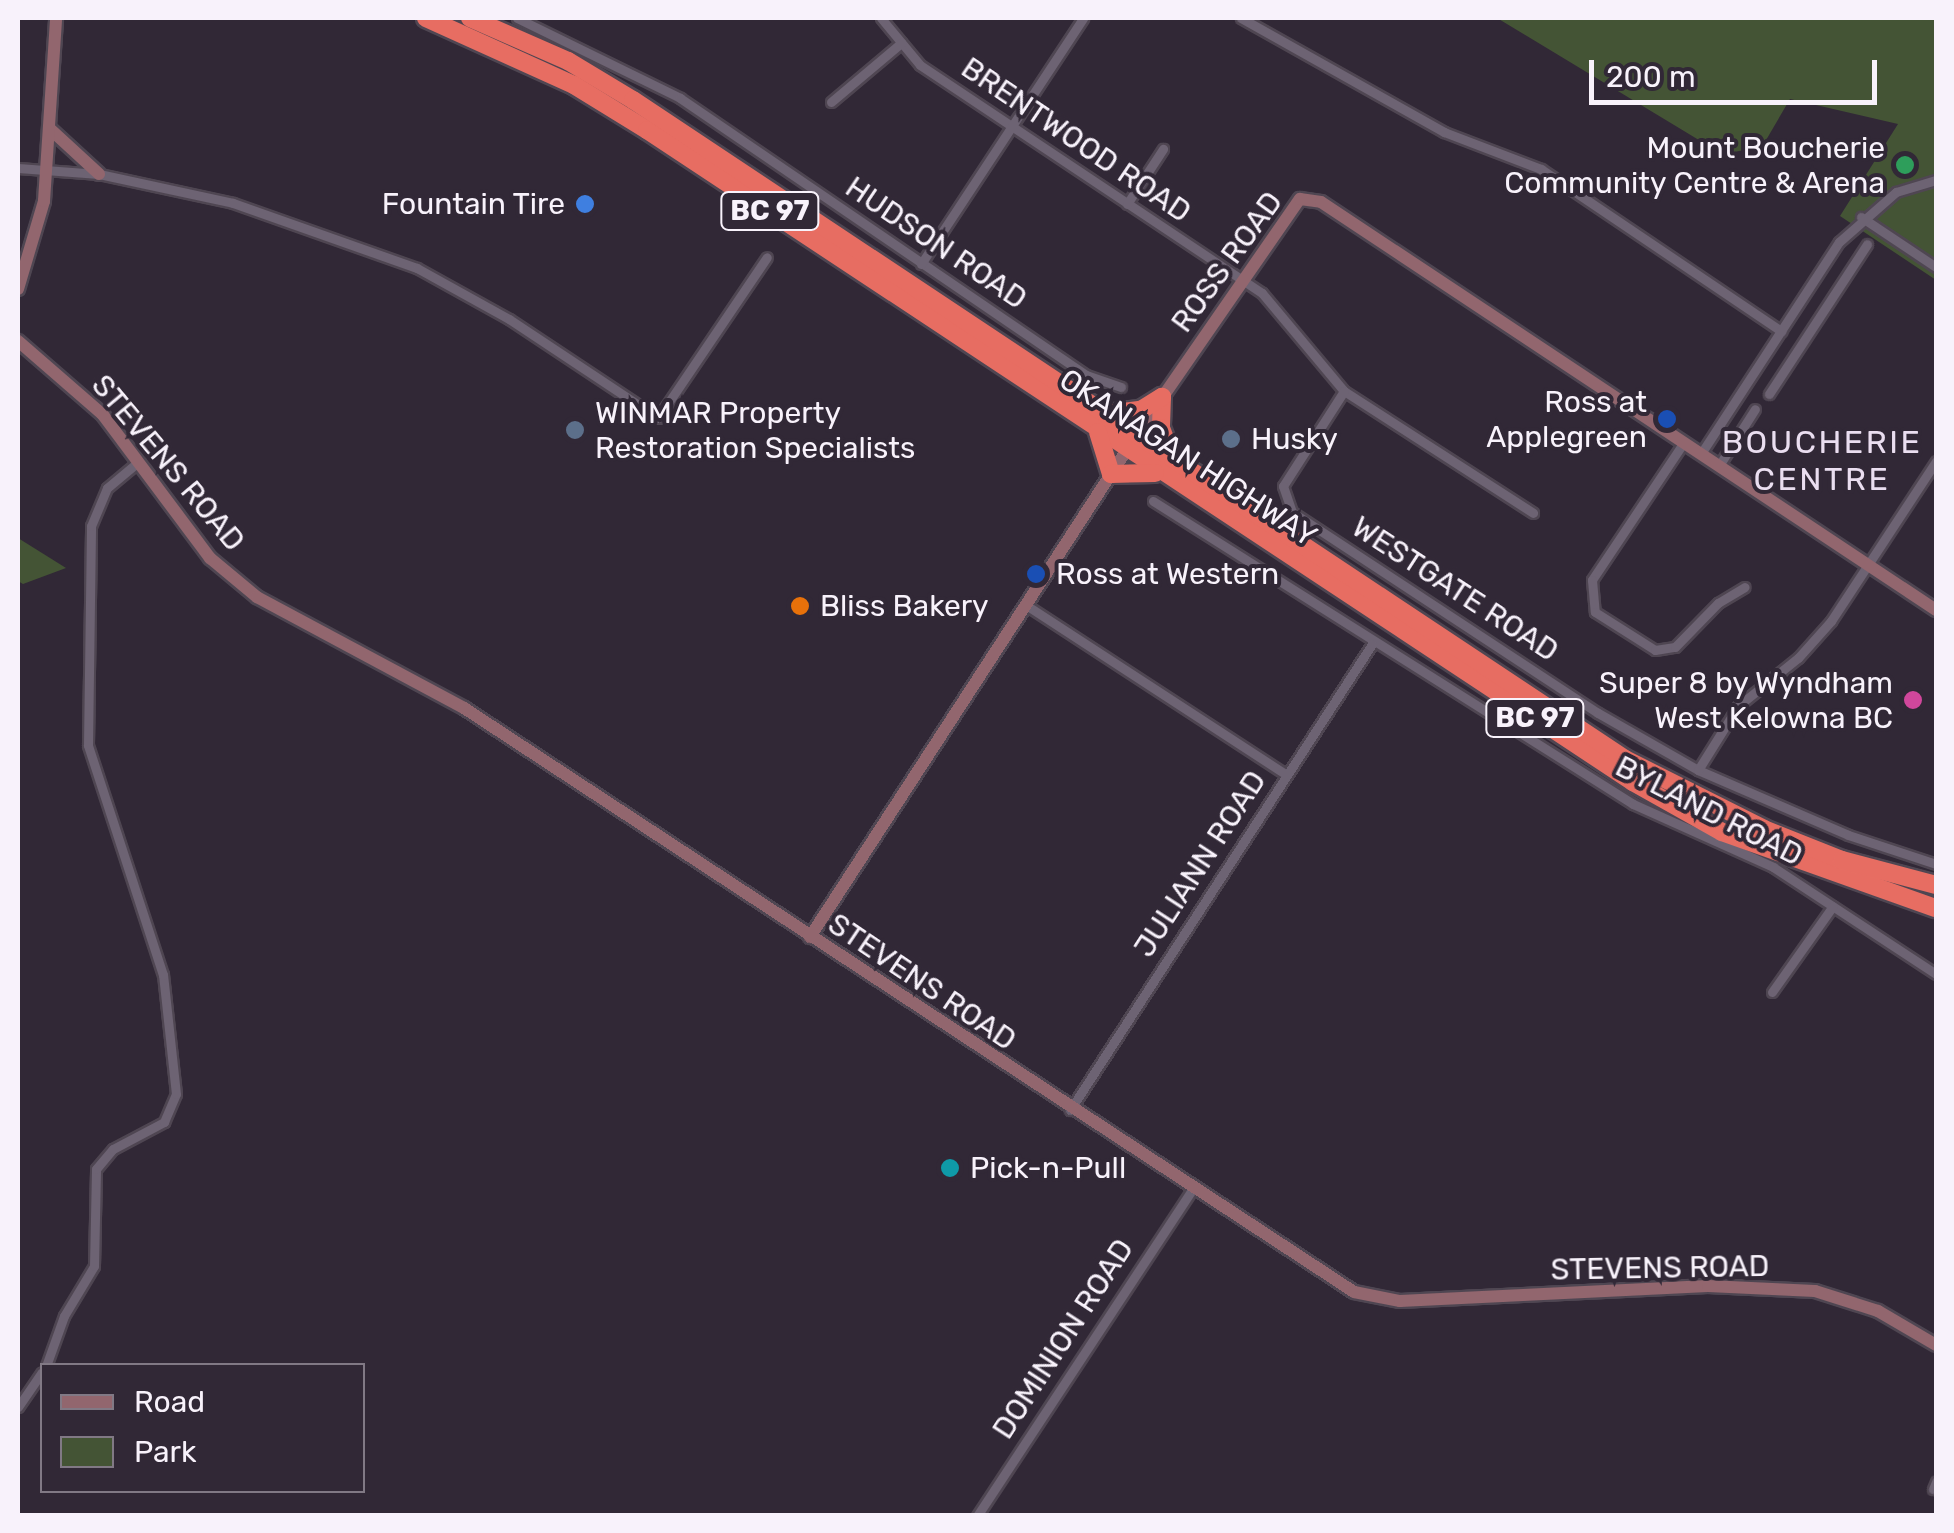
<!DOCTYPE html>
<html>
<head>
<meta charset="utf-8">
<style>
	body { margin:0 }
	#map { position:relative; width:1954px; height:1533px; overflow:hidden; background:#312836; font-family:Rubik,sans-serif }
	div>[style] { position:absolute }
	.green>* { inset:0; background:#445435 }
	.roads { filter:drop-shadow(2px 0 #4f4652) drop-shadow(-2px 0 #4f4652) drop-shadow(0 2px #4f4652) drop-shadow(0 -2px #4f4652) }
	.street>* { height:9px; margin:-4.5px; padding:0 4.5px; transform-origin:4.5px; border-radius:4.5px; background:#6d6373 }
	.secondary>* { height:12px; margin:-6px; padding:0 6px; transform-origin:6px; border-radius:6px; background:#92666e }
	.highway>* { height:18px; margin:-9px; padding:0 9px; transform-origin:9px; border-radius:9px; background:#e76d62 }
	.dots>* { width:28px; height:28px; translate:-50% -50%; box-sizing:border-box; border:5px solid #312836; border-radius:50% }
	span { translate:-50% -50%; white-space:nowrap; text-align:center; line-height:1.15; -webkit-text-stroke:8px #312836; paint-order:stroke }
	.shield-label span { padding:2px 8px; background:#312836; border:2px solid; border-radius:8px; -webkit-text-stroke-width:0 }
	.shield-label { font-size:28px; color:#f8f2fb; font-weight:700 }
	.street-label { font-size:30px; color:#f8f2fb }
	.poi-label { font-size:30px; color:#f8f2fb }
	.right { translate:-100% -50%; text-align:right }
	.left { translate:0 -50%; text-align:left }
	.neighbourhood-label { font-size:32px; color:#eadef0; letter-spacing:2.5px }
	.frame { position:absolute; inset:0; border:20px solid #f8f2fb; pointer-events:none }
	.legend { position:absolute; left:40px; top:1363px; width:325px; height:130px; box-sizing:border-box; background:#312836; border:2px solid #817985; margin:0; padding:12px 18px; list-style:none; font-size:30px; color:#f8f2fb }
	.legend li { display:flex; align-items:center; gap:20px; height:50px }
	.legend b { width:50px; border:2px solid #817985 }
	.scale { position:absolute; left:1589px; top:60px; width:288px; height:45px; box-sizing:border-box; border:5px solid #f8f2fb; border-top:0; padding-left:12px; font-size:30px; line-height:35px; white-space:nowrap; color:#f8f2fb; -webkit-text-stroke:8px #312836; paint-order:stroke }
</style>
</head>
<body>
<div id="map">
	<div class="green">
		<div style="clip-path:polygon(1497px 18px,1936px 18px,1936px 280px,1840px 216px,1898px 124px,1790px 99px,1762px 147px,1722px 154px)"></div>
		<div style="clip-path:polygon(18px 538px,66px 568px,23px 584px,18px 581px)"></div>
	</div>
	<div class="roads">
		<div class="street">
			<div style="left:517px;top:18px;width:182px;rotate:26.1deg"></div>
			<div style="left:680px;top:98px;width:491px;rotate:34.3deg"></div>
			<div style="left:1086px;top:375px;width:37px;rotate:19deg"></div>
			<div style="left:881px;top:18px;width:61px;rotate:50.3deg"></div>
			<div style="left:920px;top:65px;width:411px;rotate:33.7deg"></div>
			<div style="left:1262px;top:293px;width:128px;rotate:50.1deg"></div>
			<div style="left:1344px;top:391px;width:225px;rotate:32.8deg"></div>
			<div style="left:1241px;top:18px;width:233px;rotate:29.3deg"></div>
			<div style="left:1444px;top:132px;width:104px;rotate:20.9deg"></div>
			<div style="left:1541px;top:169px;width:290px;rotate:34deg"></div>
			<div style="left:831px;top:102px;width:92px;rotate:-40.1deg"></div>
			<div style="left:18px;top:168px;width:81px;rotate:4.2deg"></div>
			<div style="left:99px;top:174px;width:137px;rotate:12.2deg"></div>
			<div style="left:233px;top:203px;width:195px;rotate:19.5deg"></div>
			<div style="left:417px;top:268px;width:105px;rotate:29deg"></div>
			<div style="left:509px;top:319px;width:179px;rotate:33.6deg"></div>
			<div style="left:658px;top:418px;width:194px;rotate:-55.9deg"></div>
			<div style="left:1127px;top:204px;width:66px;rotate:-56.8deg"></div>
			<div style="left:1861px;top:217px;width:90px;rotate:33.7deg"></div>
			<div style="left:921px;top:264px;width:295px;rotate:-56.6deg"></div>
			<div style="left:1344px;top:391px;width:113px;rotate:122.7deg"></div>
			<div style="left:1283px;top:486px;width:28px;rotate:71deg"></div>
			<div style="left:1292px;top:512px;width:366px;rotate:33.3deg"></div>
			<div style="left:1598px;top:713px;width:115px;rotate:29.7deg"></div>
			<div style="left:1698px;top:770px;width:163px;rotate:23.4deg"></div>
			<div style="left:1848px;top:835px;width:93px;rotate:18.2deg"></div>
			<div style="left:1769px;top:394px;width:179px;rotate:-56.8deg"></div>
			<div style="left:1684px;top:442px;width:166px;rotate:123.7deg"></div>
			<div style="left:1592px;top:580px;width:32px;rotate:85deg"></div>
			<div style="left:1595px;top:612px;width:71px;rotate:32.3deg"></div>
			<div style="left:1655px;top:650px;width:20px;rotate:-9deg"></div>
			<div style="left:1675px;top:647px;width:62px;rotate:-45.7deg"></div>
			<div style="left:1718px;top:603px;width:31px;rotate:-31deg"></div>
			<div style="left:1702px;top:452px;width:251px;rotate:-56.9deg"></div>
			<div style="left:1839px;top:242px;width:76px;rotate:-41.3deg"></div>
			<div style="left:1896px;top:192px;width:42px;rotate:-16.7deg"></div>
			<div style="left:1720px;top:464px;width:65px;rotate:-57.5deg"></div>
			<div style="left:1153px;top:501px;width:568px;rotate:32.26deg"></div>
			<div style="left:1633px;top:804px;width:154px;rotate:24.2deg"></div>
			<div style="left:1773px;top:867px;width:195px;rotate:33.3deg"></div>
			<div style="left:1026px;top:605px;width:311px;rotate:33.1deg"></div>
			<div style="left:1698px;top:770px;width:75px;rotate:-58deg"></div>
			<div style="left:1738px;top:706px;width:77px;rotate:-38.7deg"></div>
			<div style="left:1798px;top:658px;width:50px;rotate:-48.3deg"></div>
			<div style="left:1831px;top:621px;width:191px;rotate:-56.7deg"></div>
			<div style="left:1772px;top:992px;width:105px;rotate:-54.7deg"></div>
			<div style="left:1070px;top:1110px;width:555px;rotate:-57.05deg"></div>
			<div style="left:46px;top:1366px;width:53px;rotate:-70.2deg"></div>
			<div style="left:64px;top:1316px;width:58px;rotate:-59deg"></div>
			<div style="left:94px;top:1266px;width:97px;rotate:-88.8deg"></div>
			<div style="left:96px;top:1169px;width:26px;rotate:-50deg"></div>
			<div style="left:113px;top:1149px;width:58px;rotate:-27.9deg"></div>
			<div style="left:164px;top:1122px;width:30px;rotate:-67deg"></div>
			<div style="left:176px;top:1094px;width:120px;rotate:-96.2deg"></div>
			<div style="left:163px;top:975px;width:242px;rotate:-108.1deg"></div>
			<div style="left:88px;top:745px;width:219px;rotate:-89.2deg"></div>
			<div style="left:91px;top:526px;width:41px;rotate:-67.2deg"></div>
			<div style="left:107px;top:488px;width:39px;rotate:-40deg"></div>
			<div style="left:18px;top:1407px;width:42px;rotate:-55.6deg"></div>
			<div style="left:1933px;top:1489px;width:8px;rotate:-67deg"></div>
			<div style="left:977px;top:1516px;width:391px;rotate:-56.6deg"></div>
		</div>
		<div class="secondary">
			<div style="left:49px;top:128px;width:68px;rotate:42.6deg"></div>
			<div style="left:18px;top:289px;width:92px;rotate:-73.5deg"></div>
			<div style="left:44px;top:201px;width:183px;rotate:-86.2deg"></div>
			<div style="left:18px;top:341px;width:113px;rotate:41deg"></div>
			<div style="left:103px;top:415px;width:179px;rotate:53.2deg"></div>
			<div style="left:210px;top:558px;width:61px;rotate:39.7deg"></div>
			<div style="left:257px;top:597px;width:235px;rotate:28.2deg"></div>
			<div style="left:464px;top:708px;width:1064px;rotate:33.27deg"></div>
			<div style="left:1354px;top:1292px;width:47px;rotate:11.1deg"></div>
			<div style="left:1400px;top:1301px;width:308px;rotate:-2.8deg"></div>
			<div style="left:1708px;top:1286px;width:107px;rotate:2.7deg"></div>
			<div style="left:1815px;top:1291px;width:66px;rotate:17.6deg"></div>
			<div style="left:1878px;top:1311px;width:67px;rotate:30.4deg"></div>
			<div style="left:810px;top:937px;width:600px;rotate:-56.97deg"></div>
			<div style="left:1137px;top:434px;width:286px;rotate:-55.3deg"></div>
			<div style="left:1300px;top:199px;width:21px;rotate:8deg"></div>
			<div style="left:1321px;top:202px;width:738px;rotate:33.56deg"></div>
		</div>
		<div class="highway">
			<div style="left:426px;top:18px;width:162px;rotate:24.4deg"></div>
			<div style="left:574px;top:85px;width:86px;rotate:31.7deg"></div>
			<div style="left:647px;top:130px;width:1182px;rotate:33.47deg"></div>
			<div style="left:1633px;top:782px;width:102px;rotate:29.3deg"></div>
			<div style="left:1722px;top:832px;width:227px;rotate:19.6deg"></div>
			<div style="left:470px;top:18px;width:107px;rotate:23.7deg"></div>
			<div style="left:568px;top:61px;width:76px;rotate:31deg"></div>
			<div style="left:633px;top:100px;width:1191px;rotate:33.6deg"></div>
			<div style="left:1625px;top:759px;width:156px;rotate:26.7deg"></div>
			<div style="left:1764px;top:829px;width:84px;rotate:21.7deg"></div>
			<div style="left:1842px;top:860px;width:97px;rotate:14.9deg"></div>
			<div style="left:1162px;top:397px;width:31px;rotate:92deg"></div>
			<div style="left:1161px;top:428px;width:33px;rotate:69deg"></div>
			<div style="left:1106px;top:414px;width:35px;rotate:-7deg"></div>
			<div style="left:1141px;top:410px;width:25px;rotate:-32deg"></div>
			<div style="left:1098px;top:432px;width:44px;rotate:72.8deg"></div>
			<div style="left:1111px;top:474px;width:44px;rotate:-1.3deg"></div>
		</div>
	</div>
	<div class="dots">
		<div style="left:1905px;top:165px;background:#2e9e5b"></div>
		<div style="left:585px;top:204px;background:#3f7fe0"></div>
		<div style="left:1667px;top:419px;background:#1a4fb4"></div>
		<div style="left:575px;top:430px;background:#5c6f8a"></div>
		<div style="left:1231px;top:439px;background:#5c6f8a"></div>
		<div style="left:1036px;top:574px;background:#1a4fb4"></div>
		<div style="left:800px;top:606px;background:#e8710a"></div>
		<div style="left:1913px;top:700px;background:#d1479c"></div>
		<div style="left:950px;top:1168px;background:#0f9aa8"></div>
	</div>
	<div class="shield-label">
		<span style="left:770px;top:211px">BC 97</span>
		<span style="left:1535px;top:718px">BC 97</span>
	</div>
	<div class="street-label">
		<span style="left:1076px;top:140px;rotate:34deg">BRENTWOOD ROAD</span>
		<span style="left:936px;top:243px;rotate:34deg">HUDSON ROAD</span>
		<span style="left:1227px;top:262px;rotate:-54deg">ROSS ROAD</span>
		<span style="left:1188px;top:458px;rotate:33deg">OKANAGAN HIGHWAY</span>
		<span style="left:168px;top:463px;rotate:50deg">STEVENS ROAD</span>
		<span style="left:1455px;top:589px;rotate:33deg">WESTGATE ROAD</span>
		<span style="left:1709px;top:811px;rotate:27deg">BYLAND ROAD</span>
		<span style="left:1200px;top:864px;rotate:-57deg">JULIANN ROAD</span>
		<span style="left:922px;top:982px;rotate:34deg">STEVENS ROAD</span>
		<span style="left:1660px;top:1268px;rotate:-1deg">STEVENS ROAD</span>
		<span style="left:1063px;top:1339px;rotate:-57deg">DOMINION ROAD</span>
	</div>
	<div class="poi-label">
		<span class="right" style="left:1885px;top:165px">Mount Boucherie<br>Community Centre &amp; Arena</span>
		<span class="right" style="left:565px;top:204px">Fountain Tire</span>
		<span class="right" style="left:1647px;top:419px">Ross at<br>Applegreen</span>
		<span class="left" style="left:595px;top:430px">WINMAR Property<br>Restoration Specialists</span>
		<span class="left" style="left:1251px;top:439px">Husky</span>
		<span class="left" style="left:1056px;top:574px">Ross at Western</span>
		<span class="left" style="left:820px;top:606px">Bliss Bakery</span>
		<span class="right" style="left:1893px;top:700px">Super 8 by Wyndham<br>West Kelowna BC</span>
		<span class="left" style="left:970px;top:1168px">Pick-n-Pull</span>
	</div>
	<div class="neighbourhood-label">
		<span style="left:1822px;top:461px">BOUCHERIE<br>CENTRE</span>
	</div>
	<div class="frame"></div>
	<ul class="legend">
	<li><b style="height:12px;background:#92666e"></b>Road</li>
	<li><b style="height:28px;background:#445435"></b>Park</li>
	</ul>
	<div class="scale">200 m</div>
</div>
</body>
</html>
